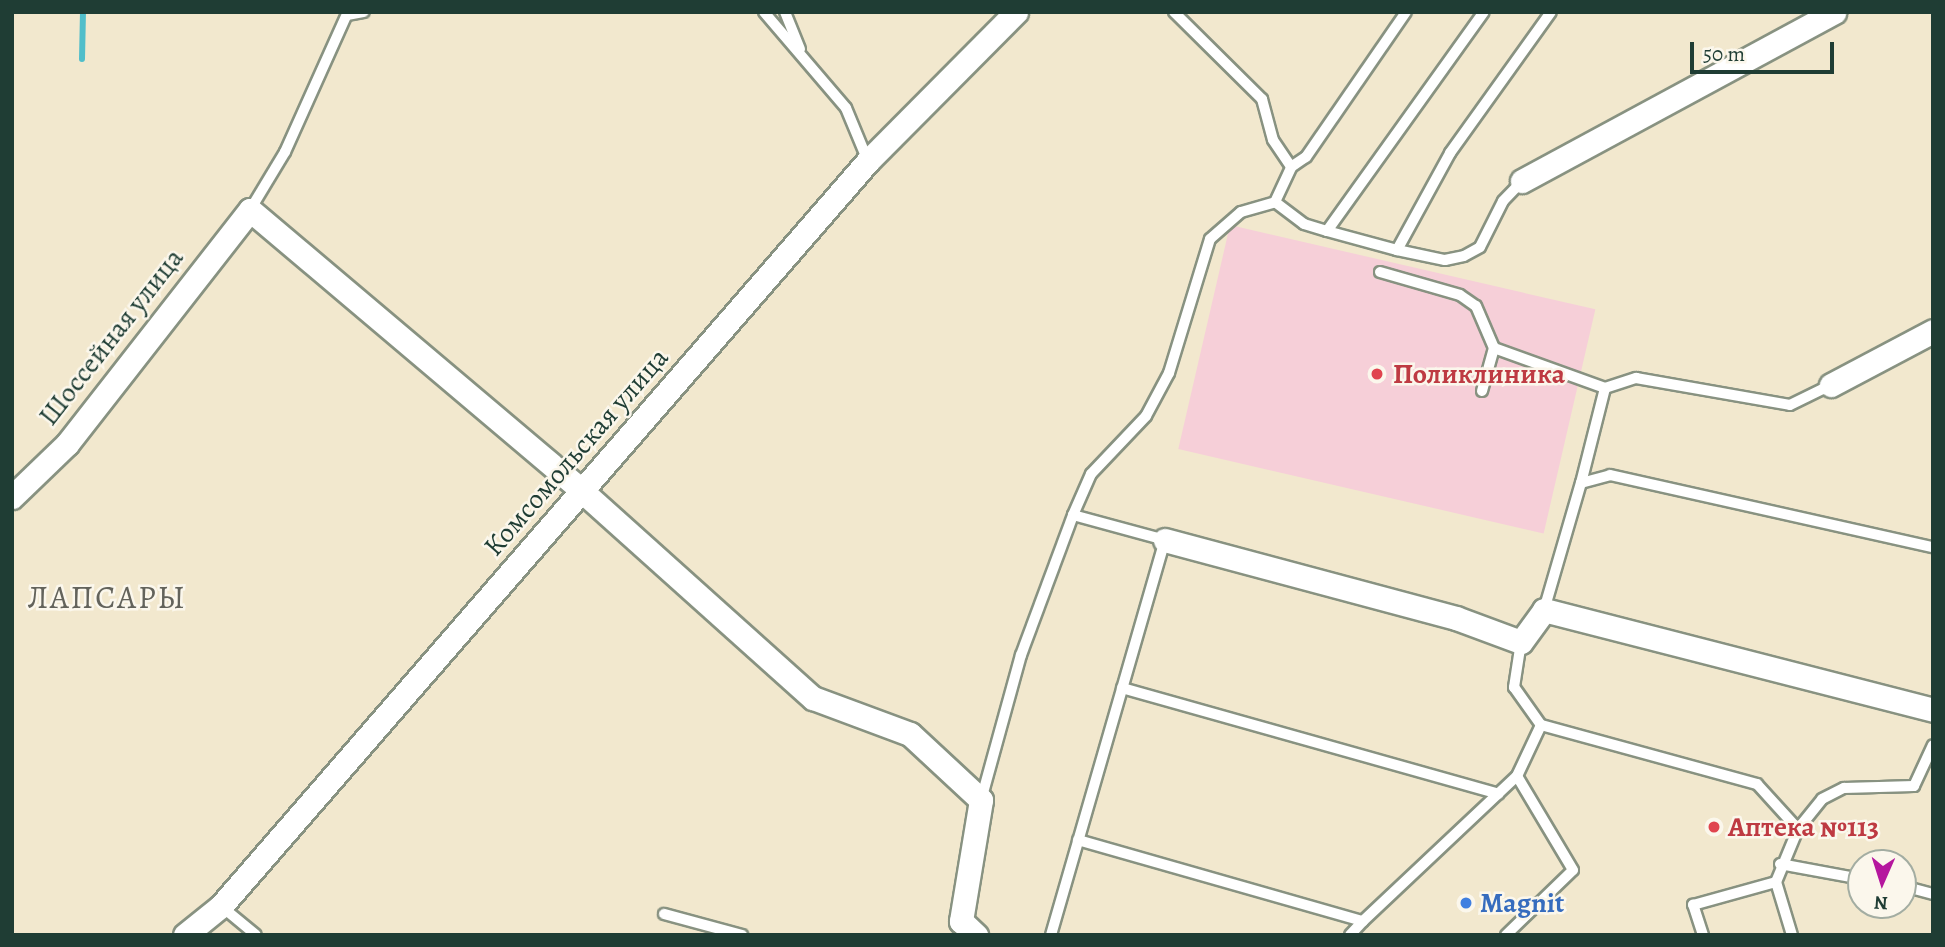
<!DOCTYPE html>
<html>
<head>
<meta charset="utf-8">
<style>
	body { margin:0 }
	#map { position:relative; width:1945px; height:947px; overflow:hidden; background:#f2e8ce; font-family:Alegreya,serif }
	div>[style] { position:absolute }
	.built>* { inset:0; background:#f6cfd8; transform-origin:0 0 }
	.stream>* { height:6px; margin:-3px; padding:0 3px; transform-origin:3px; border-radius:3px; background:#51beca }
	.roads { filter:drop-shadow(2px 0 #889281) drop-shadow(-2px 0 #889281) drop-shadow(0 2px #889281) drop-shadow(0 -2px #889281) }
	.lane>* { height:10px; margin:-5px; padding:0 5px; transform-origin:5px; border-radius:5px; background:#fff }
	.street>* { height:23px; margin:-11.5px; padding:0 11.5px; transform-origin:11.5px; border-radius:11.5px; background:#fff }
	.dots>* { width:19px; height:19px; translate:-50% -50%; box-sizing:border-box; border:4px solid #fbf7ec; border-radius:50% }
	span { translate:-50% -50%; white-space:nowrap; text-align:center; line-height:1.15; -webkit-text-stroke:5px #fbf7ec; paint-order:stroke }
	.street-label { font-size:28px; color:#1f3d34 }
	.health-label { font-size:28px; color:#be3a42; font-weight:700 }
	.left { translate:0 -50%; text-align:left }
	.shop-label { font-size:28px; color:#366cbe; font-weight:700 }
	.quarter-label { font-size:32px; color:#63635b; letter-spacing:2px }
	.frame { position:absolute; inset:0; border:14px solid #1f3d34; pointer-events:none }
	.north { position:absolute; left:1847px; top:849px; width:70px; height:70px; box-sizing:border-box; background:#fbf7ec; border:2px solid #a3ada2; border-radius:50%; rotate:183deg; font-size:19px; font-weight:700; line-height:28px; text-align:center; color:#1f3d34 }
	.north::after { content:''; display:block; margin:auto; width:24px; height:32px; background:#b5179e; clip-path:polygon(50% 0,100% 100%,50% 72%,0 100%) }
	.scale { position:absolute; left:1690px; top:42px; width:144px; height:32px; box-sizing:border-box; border:4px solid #1f3d34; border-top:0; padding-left:9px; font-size:21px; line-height:24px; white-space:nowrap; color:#1f3d34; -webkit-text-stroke:5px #fbf7ec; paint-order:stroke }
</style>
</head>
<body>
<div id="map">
	<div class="built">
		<div style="left:1230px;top:225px;width:375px;height:230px;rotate:13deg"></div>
	</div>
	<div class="stream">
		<div style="left:82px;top:59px;width:47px;rotate:-88.8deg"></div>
	</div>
	<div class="roads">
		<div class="lane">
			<div style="left:764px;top:12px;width:126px;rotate:49.5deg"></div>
			<div style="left:846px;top:108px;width:57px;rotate:67.5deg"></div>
			<div style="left:785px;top:12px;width:40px;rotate:68deg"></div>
			<div style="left:1174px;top:12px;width:124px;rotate:44.7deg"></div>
			<div style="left:1262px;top:99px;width:42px;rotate:75deg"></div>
			<div style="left:1273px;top:140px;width:32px;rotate:56deg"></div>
			<div style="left:348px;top:15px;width:16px;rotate:-11deg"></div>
			<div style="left:1275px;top:202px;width:36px;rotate:37deg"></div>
			<div style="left:1304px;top:224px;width:24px;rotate:17deg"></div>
			<div style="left:1327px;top:231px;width:269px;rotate:-54.4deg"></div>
			<div style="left:250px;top:210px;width:68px;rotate:-58.9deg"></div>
			<div style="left:285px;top:152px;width:154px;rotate:-65.8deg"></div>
			<div style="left:1327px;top:231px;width:73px;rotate:15.2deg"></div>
			<div style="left:1397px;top:250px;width:111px;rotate:-61.3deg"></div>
			<div style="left:1450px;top:153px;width:173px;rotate:-54.4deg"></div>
			<div style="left:1397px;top:250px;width:49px;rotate:11.8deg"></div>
			<div style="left:1445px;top:260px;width:19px;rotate:-12deg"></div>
			<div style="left:1464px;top:256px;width:18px;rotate:-29deg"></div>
			<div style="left:1480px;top:247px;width:51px;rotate:-63.4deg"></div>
			<div style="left:1503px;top:201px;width:28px;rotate:-46deg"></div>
			<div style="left:1380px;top:272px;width:83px;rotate:16deg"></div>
			<div style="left:1460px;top:295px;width:19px;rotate:35deg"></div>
			<div style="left:1476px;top:306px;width:46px;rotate:66.8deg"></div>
			<div style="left:1482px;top:391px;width:45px;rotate:-74.4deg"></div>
			<div style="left:1494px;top:348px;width:118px;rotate:19.8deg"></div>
			<div style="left:1581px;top:483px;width:98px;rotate:-75.8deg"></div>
			<div style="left:1605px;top:388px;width:33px;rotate:-18deg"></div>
			<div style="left:1636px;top:378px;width:156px;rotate:9.9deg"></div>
			<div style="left:1790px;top:405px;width:46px;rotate:-26deg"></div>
			<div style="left:1073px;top:515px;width:45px;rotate:-66.3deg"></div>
			<div style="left:1091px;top:474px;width:80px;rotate:-46.5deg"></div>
			<div style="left:1146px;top:416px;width:49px;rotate:-61.9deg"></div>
			<div style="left:1169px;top:373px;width:140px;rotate:-73deg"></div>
			<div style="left:1210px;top:239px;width:41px;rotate:-41.1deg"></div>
			<div style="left:1241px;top:212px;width:35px;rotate:-16deg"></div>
			<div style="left:1275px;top:202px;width:38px;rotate:-65deg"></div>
			<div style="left:1291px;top:167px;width:18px;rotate:-34deg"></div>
			<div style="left:1306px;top:157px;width:176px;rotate:-55.4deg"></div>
			<div style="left:1544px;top:610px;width:132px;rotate:-73.8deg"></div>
			<div style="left:1581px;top:483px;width:30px;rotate:-15deg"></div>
			<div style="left:1610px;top:475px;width:331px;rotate:12.6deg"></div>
			<div style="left:1521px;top:642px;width:46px;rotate:98.8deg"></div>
			<div style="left:1514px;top:687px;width:47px;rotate:54.6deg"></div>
			<div style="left:1541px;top:725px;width:224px;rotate:15.3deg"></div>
			<div style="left:1757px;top:784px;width:61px;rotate:47.7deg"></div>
			<div style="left:1122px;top:688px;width:391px;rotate:15.7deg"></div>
			<div style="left:981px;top:800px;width:150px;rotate:-74.6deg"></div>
			<div style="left:1021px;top:655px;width:149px;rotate:-69.6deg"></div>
			<div style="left:1073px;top:515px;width:95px;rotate:15.2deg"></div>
			<div style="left:1165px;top:540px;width:411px;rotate:106.1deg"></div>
			<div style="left:1078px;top:840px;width:296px;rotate:15.9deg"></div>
			<div style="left:1363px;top:921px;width:212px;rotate:-43.3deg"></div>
			<div style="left:1780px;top:864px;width:82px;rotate:10.5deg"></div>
			<div style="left:1776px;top:882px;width:55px;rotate:73.2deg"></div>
			<div style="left:1903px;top:886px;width:31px;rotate:15deg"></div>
			<div style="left:221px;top:906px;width:45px;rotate:39.6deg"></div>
			<div style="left:664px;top:914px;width:81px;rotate:15.1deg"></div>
			<div style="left:1350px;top:935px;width:19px;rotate:-47deg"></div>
			<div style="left:1506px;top:935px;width:93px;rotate:-44.1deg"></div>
			<div style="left:1573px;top:870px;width:109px;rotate:-120.8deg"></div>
			<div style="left:1517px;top:776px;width:56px;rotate:-64.8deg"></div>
			<div style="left:1703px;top:935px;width:32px;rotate:-108deg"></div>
			<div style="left:1693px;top:905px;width:86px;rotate:-15.5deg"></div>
			<div style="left:1776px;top:882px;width:57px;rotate:-67.5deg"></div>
			<div style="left:1798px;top:829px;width:38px;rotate:-51deg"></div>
			<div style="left:1822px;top:799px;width:25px;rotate:-27deg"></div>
			<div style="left:1844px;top:788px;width:70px;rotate:-1.6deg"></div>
			<div style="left:1914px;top:786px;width:45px;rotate:-65.1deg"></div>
		</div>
		<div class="street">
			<div style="left:1522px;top:181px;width:355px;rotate:-28.4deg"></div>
			<div style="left:1831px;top:385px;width:115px;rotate:-27.9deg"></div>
			<div style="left:12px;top:497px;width:76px;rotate:-43.9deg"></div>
			<div style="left:67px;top:444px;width:297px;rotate:-52deg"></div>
			<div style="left:250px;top:210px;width:435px;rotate:40.2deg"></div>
			<div style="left:582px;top:491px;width:310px;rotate:41.9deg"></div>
			<div style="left:813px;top:698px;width:103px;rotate:20.4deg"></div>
			<div style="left:910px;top:734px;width:97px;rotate:42.9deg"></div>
			<div style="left:981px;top:800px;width:123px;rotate:99.4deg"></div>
			<div style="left:961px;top:921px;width:21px;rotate:43deg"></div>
			<div style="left:1165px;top:540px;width:301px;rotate:15deg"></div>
			<div style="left:1456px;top:618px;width:69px;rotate:20.3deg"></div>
			<div style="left:1521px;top:642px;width:39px;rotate:-54deg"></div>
			<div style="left:1544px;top:610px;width:402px;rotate:14.4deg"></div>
			<div style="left:185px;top:935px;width:46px;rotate:-38.9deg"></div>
			<div style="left:221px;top:906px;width:987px;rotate:-49.03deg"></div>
			<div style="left:868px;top:161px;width:210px;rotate:-45.2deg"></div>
		</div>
	</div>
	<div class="dots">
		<div style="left:1377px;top:374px;background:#e0444e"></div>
		<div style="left:1714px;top:827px;background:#e0444e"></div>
		<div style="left:1466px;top:903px;background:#3f7fe0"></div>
	</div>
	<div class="street-label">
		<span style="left:111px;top:337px;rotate:-52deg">Шоссейная улица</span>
		<span style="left:576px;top:452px;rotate:-49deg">Комсомольская улица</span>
	</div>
	<div class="health-label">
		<span class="left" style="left:1393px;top:374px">Поликлиника</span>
		<span class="left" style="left:1728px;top:827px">Аптека №113</span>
	</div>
	<div class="shop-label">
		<span class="left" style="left:1480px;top:903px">Magnit</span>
	</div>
	<div class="quarter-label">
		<span style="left:107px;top:597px">ЛАПСАРЫ</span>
	</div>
	<div class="frame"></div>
	<div class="north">N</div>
	<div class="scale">50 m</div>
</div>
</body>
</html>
